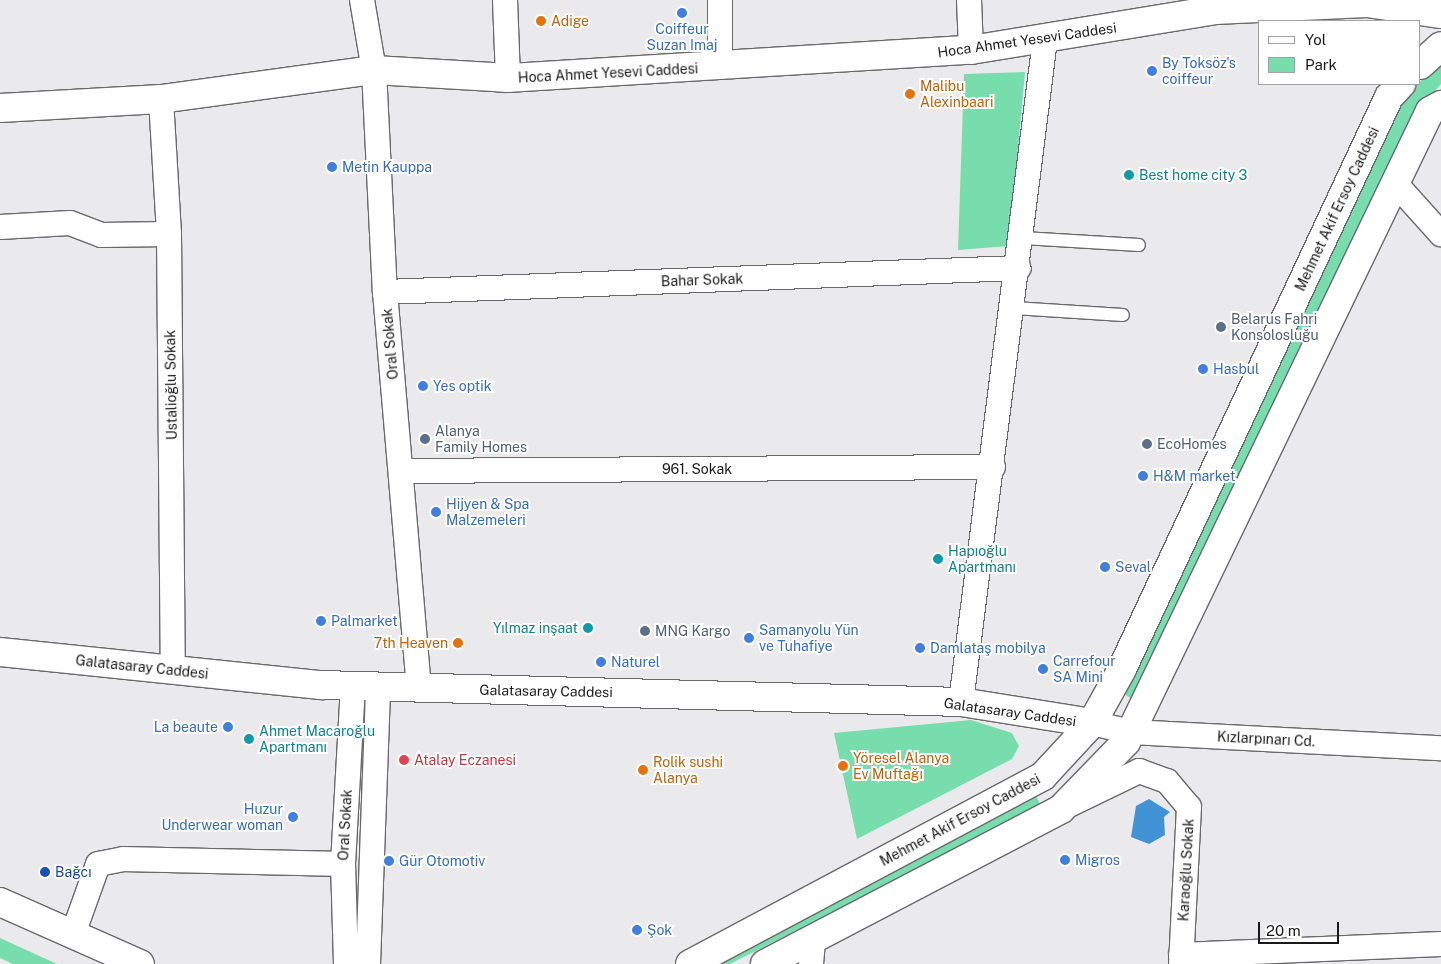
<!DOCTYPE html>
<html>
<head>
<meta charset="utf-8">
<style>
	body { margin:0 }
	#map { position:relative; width:1441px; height:964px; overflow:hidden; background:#eaeaed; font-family:"Public Sans",sans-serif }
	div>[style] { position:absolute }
	.green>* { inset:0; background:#77ddac; transform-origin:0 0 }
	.water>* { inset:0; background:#4293d5 }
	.roads { filter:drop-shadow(1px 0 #69696c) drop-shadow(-1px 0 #69696c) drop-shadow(0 1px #69696c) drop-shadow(0 -1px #69696c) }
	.service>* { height:12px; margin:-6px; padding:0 6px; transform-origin:6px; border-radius:6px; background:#fff }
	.minor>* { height:24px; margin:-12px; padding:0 12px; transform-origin:12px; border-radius:12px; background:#fff }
	.tertiary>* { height:28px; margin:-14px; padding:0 14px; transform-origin:14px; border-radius:14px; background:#fff }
	.secondary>* { height:28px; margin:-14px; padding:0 14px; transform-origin:14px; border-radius:14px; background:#fff }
	.dots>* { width:14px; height:14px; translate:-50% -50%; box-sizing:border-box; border:2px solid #fff; border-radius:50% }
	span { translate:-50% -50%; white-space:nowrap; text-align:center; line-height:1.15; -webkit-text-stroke:4px #fff; paint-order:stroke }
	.food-label { font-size:14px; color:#c56008 }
	.left { translate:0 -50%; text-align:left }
	.right { translate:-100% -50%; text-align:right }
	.shop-label { font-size:14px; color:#366cbe }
	.street-label { font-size:14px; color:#19191a }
	.culture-label { font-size:14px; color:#0d838f }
	.service-label { font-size:14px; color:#4e5e75 }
	.health-label { font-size:14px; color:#be3a42 }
	.transit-label { font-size:14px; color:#164399 }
	.legend { position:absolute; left:1258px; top:20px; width:162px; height:65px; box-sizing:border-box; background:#fff; border:1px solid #a3a3a3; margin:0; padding:6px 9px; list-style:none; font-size:15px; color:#19191a }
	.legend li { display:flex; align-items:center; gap:10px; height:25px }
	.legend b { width:25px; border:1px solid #a3a3a3 }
	.scale { position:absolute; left:1258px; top:922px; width:81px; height:22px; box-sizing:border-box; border:2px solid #19191a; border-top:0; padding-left:6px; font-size:15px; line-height:18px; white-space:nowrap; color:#19191a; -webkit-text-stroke:4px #fff; paint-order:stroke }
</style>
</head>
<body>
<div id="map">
	<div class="green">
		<div style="clip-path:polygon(1441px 61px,1441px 84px,1425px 103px,1131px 699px,1121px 691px,1396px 105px)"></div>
		<div style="clip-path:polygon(1025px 72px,1009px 246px,958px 250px,964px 74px)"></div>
		<div style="clip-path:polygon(971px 720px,1012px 733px,1019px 746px,1012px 759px,857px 839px,834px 733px)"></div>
		<div style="left:1035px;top:794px;width:13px;height:369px;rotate:63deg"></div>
		<div style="clip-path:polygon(0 938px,57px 964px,13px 964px,0 958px)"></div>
	</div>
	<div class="water">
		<div style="clip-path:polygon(1149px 799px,1170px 812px,1164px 817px,1165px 835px,1149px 844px,1131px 837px,1136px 806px)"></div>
	</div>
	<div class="roads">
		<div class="service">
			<div style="left:1023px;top:238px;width:116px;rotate:3.5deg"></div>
			<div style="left:1014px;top:308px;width:109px;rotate:3.7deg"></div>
		</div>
		<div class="minor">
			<div style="left:362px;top:0;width:71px;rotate:80.3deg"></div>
			<div style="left:374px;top:70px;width:222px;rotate:87.2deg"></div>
			<div style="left:385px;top:292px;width:397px;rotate:85.1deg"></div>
			<div style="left:505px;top:0;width:78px;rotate:87.8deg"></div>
			<div style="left:969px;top:0;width:50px;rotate:87.7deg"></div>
			<div style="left:720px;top:67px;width:67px;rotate:-90deg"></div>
			<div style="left:161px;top:99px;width:135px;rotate:86.6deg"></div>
			<div style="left:169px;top:234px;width:436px;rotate:89.5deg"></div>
			<div style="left:1395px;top:183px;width:69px;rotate:48deg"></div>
			<div style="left:0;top:227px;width:70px;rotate:-3.3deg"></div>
			<div style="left:70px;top:223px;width:33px;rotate:21deg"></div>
			<div style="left:101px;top:235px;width:68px;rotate:-0.8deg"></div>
			<div style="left:385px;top:292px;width:634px;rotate:-2.17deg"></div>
			<div style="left:401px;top:471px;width:592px;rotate:-0.39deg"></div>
			<div style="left:961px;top:702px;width:667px;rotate:-82.77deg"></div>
			<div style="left:1092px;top:723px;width:40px;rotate:13deg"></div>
			<div style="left:1131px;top:732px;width:310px;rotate:3deg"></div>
			<div style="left:1069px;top:805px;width:78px;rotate:-25.9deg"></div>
			<div style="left:1139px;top:771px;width:30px;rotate:20deg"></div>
			<div style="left:1167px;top:781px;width:34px;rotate:50deg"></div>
			<div style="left:1189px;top:807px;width:157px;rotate:92.9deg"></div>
			<div style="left:73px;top:934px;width:74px;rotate:-70.3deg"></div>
			<div style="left:98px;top:864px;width:25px;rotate:-11deg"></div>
			<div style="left:123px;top:859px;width:220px;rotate:1.3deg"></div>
			<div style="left:1181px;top:955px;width:260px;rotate:-2.4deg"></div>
			<div style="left:346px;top:964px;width:100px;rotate:-91.7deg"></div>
			<div style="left:343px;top:864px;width:179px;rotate:-86.8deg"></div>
			<div style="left:368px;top:964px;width:278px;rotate:-87.9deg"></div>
			<div style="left:811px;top:964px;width:25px;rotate:-85deg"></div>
		</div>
		<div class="tertiary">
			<div style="left:0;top:108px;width:161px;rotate:-3.2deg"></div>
			<div style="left:161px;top:99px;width:215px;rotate:-7.8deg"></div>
			<div style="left:374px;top:70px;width:134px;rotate:3.4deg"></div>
			<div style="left:508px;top:78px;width:464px;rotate:-3.5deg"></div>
			<div style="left:971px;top:50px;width:247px;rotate:-9.3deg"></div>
			<div style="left:1215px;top:10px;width:152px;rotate:-2.6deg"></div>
			<div style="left:1367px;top:3px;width:75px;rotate:8.5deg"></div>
			<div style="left:0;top:652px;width:323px;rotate:5.9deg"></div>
			<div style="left:321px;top:685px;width:640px;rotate:1.52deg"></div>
			<div style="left:961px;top:702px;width:133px;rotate:9.1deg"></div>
		</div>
		<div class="secondary">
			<div style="left:1420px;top:65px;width:28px;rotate:-42deg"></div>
			<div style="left:0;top:902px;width:153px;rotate:23.9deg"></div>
			<div style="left:690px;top:964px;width:400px;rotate:-28deg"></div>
			<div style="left:1043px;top:776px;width:72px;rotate:-47.2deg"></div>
			<div style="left:1092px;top:723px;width:62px;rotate:-60.9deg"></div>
			<div style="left:1122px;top:669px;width:631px;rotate:-64.98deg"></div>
			<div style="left:1389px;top:97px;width:18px;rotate:-47deg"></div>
			<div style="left:765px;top:964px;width:334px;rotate:-27.6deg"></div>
			<div style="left:1061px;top:809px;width:93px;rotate:-45.9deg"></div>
			<div style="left:1126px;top:742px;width:700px;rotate:-64.28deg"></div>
			<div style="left:1430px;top:111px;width:13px;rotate:-29deg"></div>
		</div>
	</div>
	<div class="dots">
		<div style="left:682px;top:13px;background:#3f7fe0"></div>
		<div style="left:541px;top:21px;background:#e8710a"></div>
		<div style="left:1152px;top:71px;background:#3f7fe0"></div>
		<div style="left:910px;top:94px;background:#e8710a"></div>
		<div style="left:332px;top:167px;background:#3f7fe0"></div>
		<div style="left:1129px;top:175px;background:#0f9aa8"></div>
		<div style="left:1221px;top:327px;background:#5c6f8a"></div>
		<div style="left:1203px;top:369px;background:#3f7fe0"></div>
		<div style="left:423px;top:386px;background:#3f7fe0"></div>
		<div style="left:425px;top:439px;background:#5c6f8a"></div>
		<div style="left:1147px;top:444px;background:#5c6f8a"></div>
		<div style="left:1143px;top:476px;background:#3f7fe0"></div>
		<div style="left:436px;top:512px;background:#3f7fe0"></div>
		<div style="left:938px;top:559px;background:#0f9aa8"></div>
		<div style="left:1105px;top:567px;background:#3f7fe0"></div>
		<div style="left:321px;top:621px;background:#3f7fe0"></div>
		<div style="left:588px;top:628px;background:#0f9aa8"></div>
		<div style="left:645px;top:631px;background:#5c6f8a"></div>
		<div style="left:749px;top:638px;background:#3f7fe0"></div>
		<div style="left:458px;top:643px;background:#e8710a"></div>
		<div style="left:920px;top:648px;background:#3f7fe0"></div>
		<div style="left:601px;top:662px;background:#3f7fe0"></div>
		<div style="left:1043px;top:669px;background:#3f7fe0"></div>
		<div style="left:228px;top:727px;background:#3f7fe0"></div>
		<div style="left:249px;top:739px;background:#0f9aa8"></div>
		<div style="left:404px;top:760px;background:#e0444e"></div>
		<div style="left:843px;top:766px;background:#e8710a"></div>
		<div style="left:643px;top:770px;background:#e8710a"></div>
		<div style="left:293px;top:817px;background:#3f7fe0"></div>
		<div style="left:1065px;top:860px;background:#3f7fe0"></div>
		<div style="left:389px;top:861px;background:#3f7fe0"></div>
		<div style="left:45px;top:872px;background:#1a4fb4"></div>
		<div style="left:637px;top:930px;background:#3f7fe0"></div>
	</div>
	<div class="food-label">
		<span class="left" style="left:551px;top:21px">Adige</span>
		<span class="left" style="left:920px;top:94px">Malibu<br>Alexinbaari</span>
		<span class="right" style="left:448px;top:643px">7th Heaven</span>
		<span class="left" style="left:853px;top:766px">Yöresel Alanya<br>Ev Muftağı</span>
		<span class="left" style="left:653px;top:770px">Rolik sushi<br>Alanya</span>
	</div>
	<div class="shop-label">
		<span style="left:682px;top:37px">Coiffeur<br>Suzan Imaj</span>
		<span class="left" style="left:1162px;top:71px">By Toksöz's<br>coiffeur</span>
		<span class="left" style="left:342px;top:167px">Metin Kauppa</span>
		<span class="left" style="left:1213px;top:369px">Hasbul</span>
		<span class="left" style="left:433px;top:386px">Yes optik</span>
		<span class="left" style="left:1153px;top:476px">H&amp;M market</span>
		<span class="left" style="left:446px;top:512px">Hijyen &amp; Spa<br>Malzemeleri</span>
		<span class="left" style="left:1115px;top:567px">Seval</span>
		<span class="left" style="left:331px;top:621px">Palmarket</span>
		<span class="left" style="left:759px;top:638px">Samanyolu Yün<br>ve Tuhafiye</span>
		<span class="left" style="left:930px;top:648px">Damlataş mobilya</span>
		<span class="left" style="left:1053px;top:669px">Carrefour<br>SA Mini</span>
		<span class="left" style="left:611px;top:662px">Naturel</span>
		<span class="right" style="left:218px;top:727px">La beaute</span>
		<span class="right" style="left:283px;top:817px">Huzur<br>Underwear woman</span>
		<span class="left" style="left:1075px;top:860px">Migros</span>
		<span class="left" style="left:399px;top:861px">Gür Otomotiv</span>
		<span class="left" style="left:647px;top:930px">Şok</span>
	</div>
	<div class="street-label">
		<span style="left:1027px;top:40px;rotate:-8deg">Hoca Ahmet Yesevi Caddesi</span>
		<span style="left:608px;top:73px;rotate:-3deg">Hoca Ahmet Yesevi Caddesi</span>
		<span style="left:1337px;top:209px;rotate:-65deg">Mehmet Akif Ersoy Caddesi</span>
		<span style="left:702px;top:280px;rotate:-2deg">Bahar Sokak</span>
		<span style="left:390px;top:344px;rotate:-95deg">Oral Sokak</span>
		<span style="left:171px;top:385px;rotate:-91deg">Ustalioğlu Sokak</span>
		<span style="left:697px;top:469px">961. Sokak</span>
		<span style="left:142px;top:667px;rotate:6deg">Galatasaray Caddesi</span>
		<span style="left:546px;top:691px;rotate:1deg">Galatasaray Caddesi</span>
		<span style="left:1010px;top:712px;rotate:8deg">Galatasaray Caddesi</span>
		<span style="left:1266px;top:739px;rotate:3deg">Kızlarpınarı Cd.</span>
		<span style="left:960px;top:820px;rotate:-28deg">Mehmet Akif Ersoy Caddesi</span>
		<span style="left:345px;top:825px;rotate:-87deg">Oral Sokak</span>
		<span style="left:1186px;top:870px;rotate:-87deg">Karaoğlu Sokak</span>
	</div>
	<div class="culture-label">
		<span class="left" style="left:1139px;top:175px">Best home city 3</span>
		<span class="left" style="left:948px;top:559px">Hapıoğlu<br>Apartmanı</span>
		<span class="right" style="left:578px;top:628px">Yılmaz inşaat</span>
		<span class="left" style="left:259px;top:739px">Ahmet Macaroğlu<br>Apartmanı</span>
	</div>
	<div class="service-label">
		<span class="left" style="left:1231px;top:327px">Belarus Fahri<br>Konsolosluğu</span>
		<span class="left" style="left:435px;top:439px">Alanya<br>Family Homes</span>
		<span class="left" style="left:1157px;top:444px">EcoHomes</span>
		<span class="left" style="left:655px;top:631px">MNG Kargo</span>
	</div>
	<div class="health-label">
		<span class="left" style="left:414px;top:760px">Atalay Eczanesi</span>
	</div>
	<div class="transit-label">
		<span class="left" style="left:55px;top:872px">Bağcı</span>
	</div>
	<ul class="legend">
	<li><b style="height:6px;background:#fff"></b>Yol</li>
	<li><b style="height:14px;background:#77ddac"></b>Park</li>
	</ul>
	<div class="scale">20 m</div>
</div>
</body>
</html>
